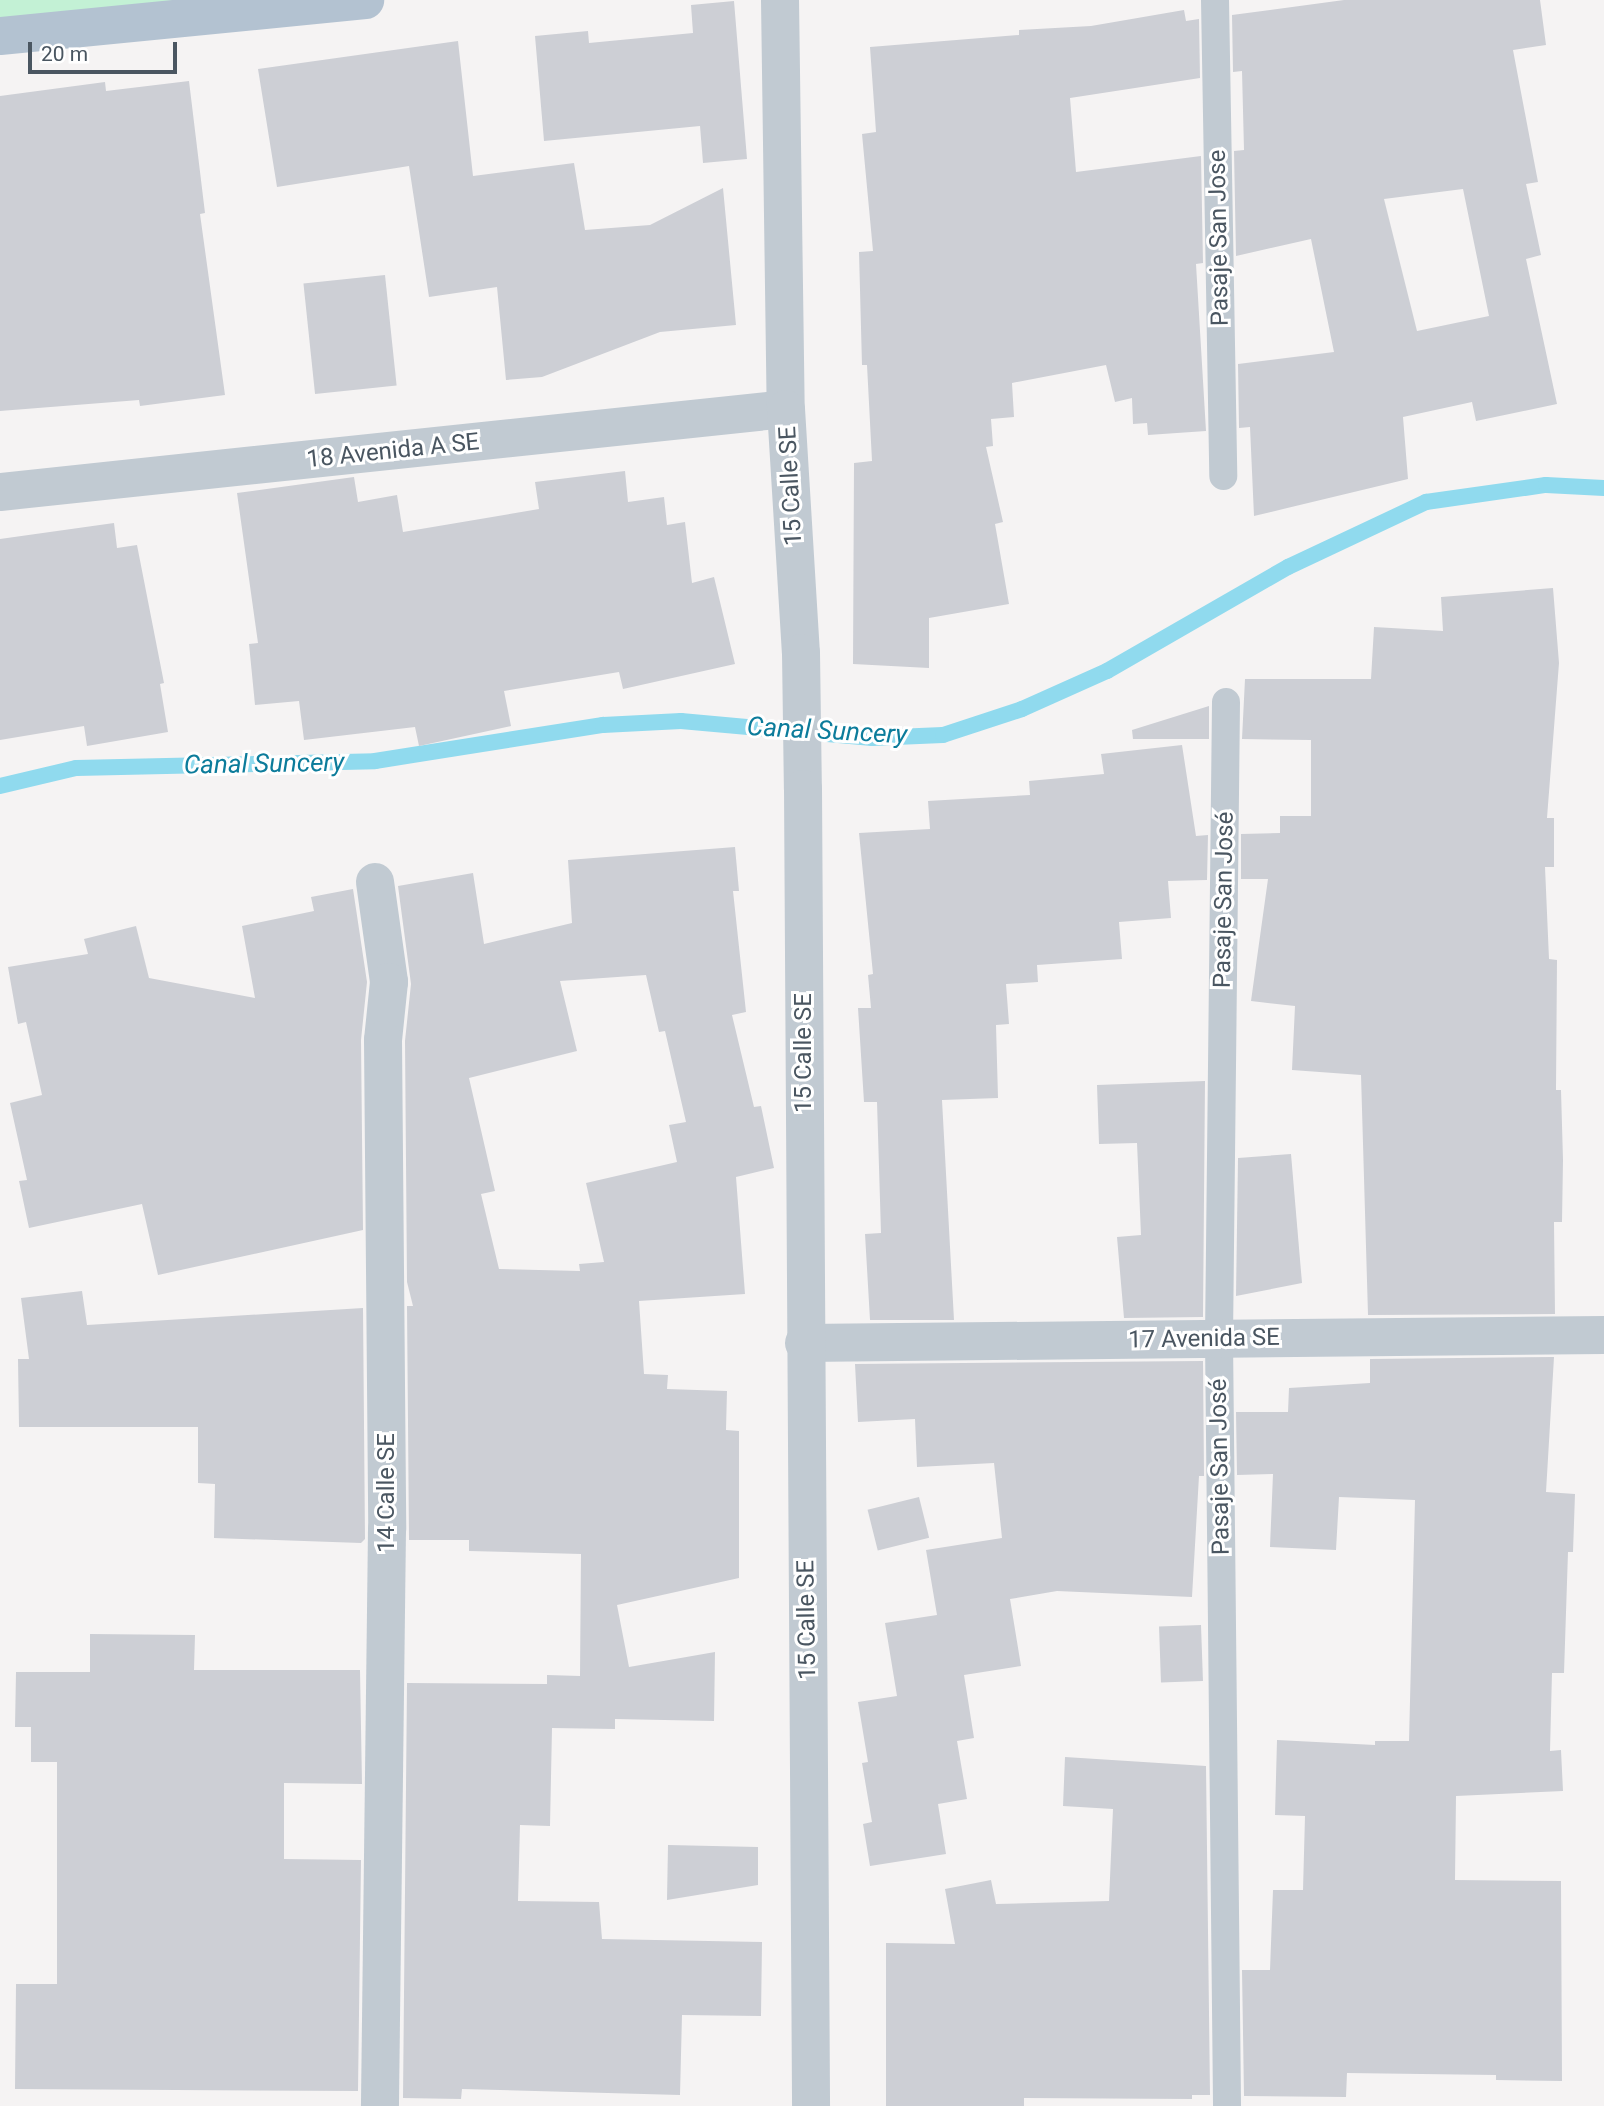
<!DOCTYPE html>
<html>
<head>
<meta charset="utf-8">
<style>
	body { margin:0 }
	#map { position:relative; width:1604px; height:2106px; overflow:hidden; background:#f5f3f3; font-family:Roboto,sans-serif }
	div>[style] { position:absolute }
	.green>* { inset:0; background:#c3f1d5 }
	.stream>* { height:16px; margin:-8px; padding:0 8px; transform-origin:8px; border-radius:8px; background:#90daee }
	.building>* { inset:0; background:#cdcfd5; transform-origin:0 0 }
	.service>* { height:28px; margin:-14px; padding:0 14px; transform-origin:14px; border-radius:14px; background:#c1cad2 }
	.minor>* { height:38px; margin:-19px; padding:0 19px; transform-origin:19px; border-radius:19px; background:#c1cad2 }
	.tertiary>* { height:38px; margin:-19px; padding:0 19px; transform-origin:19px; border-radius:19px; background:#c1cad2 }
	.primary>* { height:38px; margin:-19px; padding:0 19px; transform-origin:19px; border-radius:19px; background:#b3c2d1 }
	span { translate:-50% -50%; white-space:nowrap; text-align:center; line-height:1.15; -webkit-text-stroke:6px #fff; paint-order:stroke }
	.street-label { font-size:24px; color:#4a5661 }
	.water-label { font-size:26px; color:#0c7c9b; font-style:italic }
	.scale { position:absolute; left:28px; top:42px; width:149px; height:32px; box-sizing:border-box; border:4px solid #4a5661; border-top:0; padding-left:9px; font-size:21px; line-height:24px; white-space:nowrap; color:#4a5661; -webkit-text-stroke:5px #fff; paint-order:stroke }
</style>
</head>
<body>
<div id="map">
	<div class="green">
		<div style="clip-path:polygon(0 0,341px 0,0 32px)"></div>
	</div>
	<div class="stream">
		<div style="left:0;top:786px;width:78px;rotate:-13.3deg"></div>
		<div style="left:76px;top:768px;width:299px;rotate:-1.3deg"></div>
		<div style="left:375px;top:761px;width:231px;rotate:-9deg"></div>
		<div style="left:603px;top:725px;width:78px;rotate:-2.9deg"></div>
		<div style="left:681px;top:721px;width:192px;rotate:5.1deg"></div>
		<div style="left:872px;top:738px;width:71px;rotate:-2.4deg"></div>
		<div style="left:943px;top:735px;width:83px;rotate:-18.2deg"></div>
		<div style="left:1022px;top:709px;width:93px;rotate:-24.1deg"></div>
		<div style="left:1107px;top:671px;width:209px;rotate:-29.9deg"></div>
		<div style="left:1288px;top:567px;width:153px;rotate:-25.2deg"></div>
		<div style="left:1426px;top:502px;width:121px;rotate:-8.1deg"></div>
		<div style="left:1546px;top:485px;width:58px;rotate:3deg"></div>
	</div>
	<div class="building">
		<div style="clip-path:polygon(evenodd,1344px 0,1540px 0,1546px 45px,1513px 50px,1538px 182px,1526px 184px,1541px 255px,1526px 259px,1557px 404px,1476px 421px,1472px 402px,1403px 417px,1408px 479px,1254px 516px,1250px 427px,1239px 428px,1238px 364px,1334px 352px,1311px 239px,1236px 256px,1234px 151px,1244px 150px,1242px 71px,1233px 72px,1232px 15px,1344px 0,1463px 189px,1489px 316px,1417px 331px,1384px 199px,1463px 189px)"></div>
		<div style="clip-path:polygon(734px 1px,747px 159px,703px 163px,700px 126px,544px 141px,535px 36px,588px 31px,589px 43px,693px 33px,691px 5px)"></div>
		<div style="clip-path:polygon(1184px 10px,1186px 21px,1199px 19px,1200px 78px,1070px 98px,1076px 172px,1201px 156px,1203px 263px,1196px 264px,1206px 431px,1148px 435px,1147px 423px,1133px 424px,1132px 398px,1115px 402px,1106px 365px,1012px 383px,1014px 417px,991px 419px,993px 446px,986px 447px,1003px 522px,995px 524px,1009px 604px,929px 618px,929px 668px,853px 664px,854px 463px,872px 461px,867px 365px,862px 365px,859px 252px,873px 251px,862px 134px,876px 132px,870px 47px,1019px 35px,1019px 30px,1091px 26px)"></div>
		<div style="clip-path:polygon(458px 41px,473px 176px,574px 163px,585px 230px,650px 225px,723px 188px,736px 325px,660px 332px,542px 377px,506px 380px,497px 287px,429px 297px,409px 166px,277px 187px,258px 69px)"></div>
		<div style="clip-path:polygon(189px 81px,205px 213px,200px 214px,225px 395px,140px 406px,139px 400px,0 411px,0 96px,105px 82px,106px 91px)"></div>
		<div style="left:385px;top:275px;width:111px;height:82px;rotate:84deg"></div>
		<div style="clip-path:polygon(625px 471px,628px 502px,664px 497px,667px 525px,685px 522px,692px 583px,714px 577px,735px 664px,623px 689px,619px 672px,504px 691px,511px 726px,419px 746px,415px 727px,304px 740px,299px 701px,255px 705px,249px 644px,258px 643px,237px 493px,354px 477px,358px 502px,397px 495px,403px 532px,539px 509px,535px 482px)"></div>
		<div style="clip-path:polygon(114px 523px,117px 548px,137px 545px,164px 683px,160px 684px,168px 732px,87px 746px,84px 726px,0 740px,0 539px)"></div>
		<div style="clip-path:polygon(1553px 588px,1559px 663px,1547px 818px,1554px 818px,1554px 867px,1545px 867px,1549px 959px,1557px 960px,1556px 1090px,1561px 1090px,1563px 1160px,1562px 1222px,1554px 1222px,1555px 1314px,1368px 1315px,1361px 1075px,1292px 1070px,1295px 1006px,1251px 1001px,1268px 879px,1241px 879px,1241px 834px,1280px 833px,1280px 816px,1311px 816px,1311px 740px,1242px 739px,1245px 679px,1371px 679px,1374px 627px,1443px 631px,1441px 597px)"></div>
		<div style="clip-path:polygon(1209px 706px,1209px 739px,1133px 739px,1132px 730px)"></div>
		<div style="clip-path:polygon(1182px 745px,1196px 836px,1208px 835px,1207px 880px,1168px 881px,1171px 918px,1119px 922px,1122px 959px,1037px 965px,1038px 982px,1006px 984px,1009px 1024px,996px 1025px,998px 1098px,942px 1100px,954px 1320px,870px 1320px,865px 1234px,881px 1233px,877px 1102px,864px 1102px,858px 1008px,871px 1008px,868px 975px,873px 974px,859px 833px,930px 829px,928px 801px,1030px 795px,1029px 781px,1104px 774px,1101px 754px)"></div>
		<div style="clip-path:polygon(evenodd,735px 847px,739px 891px,733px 891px,746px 1012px,732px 1015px,754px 1107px,761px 1106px,774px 1168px,736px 1177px,745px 1294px,639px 1301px,644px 1374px,668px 1375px,667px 1389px,727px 1391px,726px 1430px,739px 1431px,739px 1578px,617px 1605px,629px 1667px,715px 1652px,714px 1721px,615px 1719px,615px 1729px,552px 1728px,550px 1826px,520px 1825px,518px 1901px,599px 1902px,602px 1939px,762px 1942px,761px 2016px,682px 2015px,680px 2095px,462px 2089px,461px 2099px,403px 2098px,407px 1683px,547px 1684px,547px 1675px,580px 1676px,581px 1554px,469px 1551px,469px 1540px,409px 1540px,407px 1306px,413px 1306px,407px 1282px,405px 1041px,411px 984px,398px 886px,473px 873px,484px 944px,572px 923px,568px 860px,735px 847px,646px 975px,659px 1032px,665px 1031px,686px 1122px,669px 1125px,677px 1162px,586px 1183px,604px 1262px,579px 1264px,580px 1271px,499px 1269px,481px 1194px,495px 1191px,469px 1078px,577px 1051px,560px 981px,646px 975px)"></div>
		<div style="clip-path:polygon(353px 889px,367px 982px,361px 1040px,363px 1230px,158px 1275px,142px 1204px,29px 1228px,19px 1181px,27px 1180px,10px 1103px,42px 1095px,26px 1022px,18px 1024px,8px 967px,88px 954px,84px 939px,136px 926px,149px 978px,255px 998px,242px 926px,314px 911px,311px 897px)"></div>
		<div style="clip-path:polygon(1205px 1081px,1203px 1317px,1124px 1318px,1117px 1237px,1141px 1235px,1137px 1143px,1099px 1144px,1097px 1085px)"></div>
		<div style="clip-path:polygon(1291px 1154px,1302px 1283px,1236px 1296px,1238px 1158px)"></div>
		<div style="clip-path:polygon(82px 1291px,87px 1325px,363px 1308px,365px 1539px,361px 1543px,214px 1538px,215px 1484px,198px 1483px,198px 1427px,19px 1427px,18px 1359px,29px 1359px,21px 1298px)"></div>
		<div style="clip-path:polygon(1554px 1357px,1546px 1492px,1575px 1494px,1573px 1552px,1568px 1552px,1564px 1673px,1552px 1673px,1550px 1751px,1561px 1750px,1563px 1791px,1456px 1796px,1455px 1880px,1561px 1881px,1562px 2081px,1496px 2080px,1496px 2075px,1347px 2073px,1346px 2097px,1244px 2096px,1242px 1970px,1270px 1970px,1273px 1890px,1303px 1890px,1305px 1816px,1275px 1815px,1277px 1740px,1375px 1745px,1375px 1741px,1409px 1741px,1415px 1500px,1339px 1497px,1336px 1550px,1270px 1547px,1273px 1474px,1237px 1475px,1236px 1412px,1288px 1412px,1289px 1388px,1370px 1383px,1370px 1359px)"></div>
		<div style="clip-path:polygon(1203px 1361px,1204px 1476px,1199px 1476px,1192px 1597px,1057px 1591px,1010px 1599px,1021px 1666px,964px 1675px,974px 1738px,957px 1741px,967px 1799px,938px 1804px,946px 1854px,870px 1866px,863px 1824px,872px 1822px,862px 1763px,868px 1762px,858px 1702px,897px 1696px,885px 1623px,937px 1615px,926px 1550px,1002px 1538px,994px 1463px,917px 1467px,915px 1419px,858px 1422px,855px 1364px)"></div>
		<div style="left:919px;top:1497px;width:42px;height:53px;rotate:76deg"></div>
		<div style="left:1201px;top:1625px;width:56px;height:42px;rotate:88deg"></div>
		<div style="clip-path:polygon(90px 1634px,195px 1635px,194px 1670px,360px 1670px,362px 1784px,284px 1783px,284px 1859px,361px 1860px,358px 2091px,15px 2089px,16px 1984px,57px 1984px,57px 1762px,31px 1762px,31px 1727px,15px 1727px,16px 1672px,90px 1672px)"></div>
		<div style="clip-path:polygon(1065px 1757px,1206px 1766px,1210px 2095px,1192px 2095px,1192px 2099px,1024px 2098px,1024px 2106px,886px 2106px,886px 1943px,955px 1944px,945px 1889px,991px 1880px,996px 1904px,1109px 1901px,1113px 1809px,1063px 1806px)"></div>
		<div style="clip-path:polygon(668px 1845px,758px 1847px,758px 1885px,667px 1900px)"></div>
	</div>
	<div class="service">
		<div style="left:1215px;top:0;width:476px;rotate:89deg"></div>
		<div style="left:1226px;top:702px;width:637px;rotate:90.63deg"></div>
		<div style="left:1219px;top:1339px;width:767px;rotate:89.4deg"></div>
	</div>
	<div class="minor">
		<div style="left:0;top:492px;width:790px;rotate:-6.03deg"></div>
		<div style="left:375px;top:882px;width:101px;rotate:82deg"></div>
		<div style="left:389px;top:982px;width:58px;rotate:95.9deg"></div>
		<div style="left:383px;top:1040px;width:489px;rotate:89.5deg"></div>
		<div style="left:387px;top:1529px;width:577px;rotate:90.7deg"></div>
		<div style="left:804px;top:1343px;width:800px;rotate:-0.57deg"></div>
	</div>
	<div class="tertiary">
		<div style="left:780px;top:0;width:409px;rotate:89.2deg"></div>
		<div style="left:786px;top:409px;width:244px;rotate:86.5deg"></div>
		<div style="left:801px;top:653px;width:136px;rotate:89.2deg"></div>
		<div style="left:803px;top:789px;width:1317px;rotate:89.65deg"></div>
	</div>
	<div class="primary">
		<div style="left:0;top:36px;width:367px;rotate:-5.6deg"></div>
	</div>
	<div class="street-label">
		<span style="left:1219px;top:238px;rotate:-91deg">Pasaje San Jose</span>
		<span style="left:393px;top:451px;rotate:-6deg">18 Avenida A SE</span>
		<span style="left:791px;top:486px;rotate:-93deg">15 Calle SE</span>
		<span style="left:1224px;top:900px;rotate:-89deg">Pasaje San José</span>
		<span style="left:804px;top:1053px;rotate:-90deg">15 Calle SE</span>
		<span style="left:1204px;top:1339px;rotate:-1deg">17 Avenida SE</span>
		<span style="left:1220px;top:1467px;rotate:-91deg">Pasaje San José</span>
		<span style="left:387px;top:1493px;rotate:-90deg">14 Calle SE</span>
		<span style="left:807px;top:1620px;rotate:-91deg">15 Calle SE</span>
	</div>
	<div class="water-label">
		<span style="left:827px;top:731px;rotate:3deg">Canal Suncery</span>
		<span style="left:264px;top:764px;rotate:-1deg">Canal Suncery</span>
	</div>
	<div class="scale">20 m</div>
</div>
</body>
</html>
